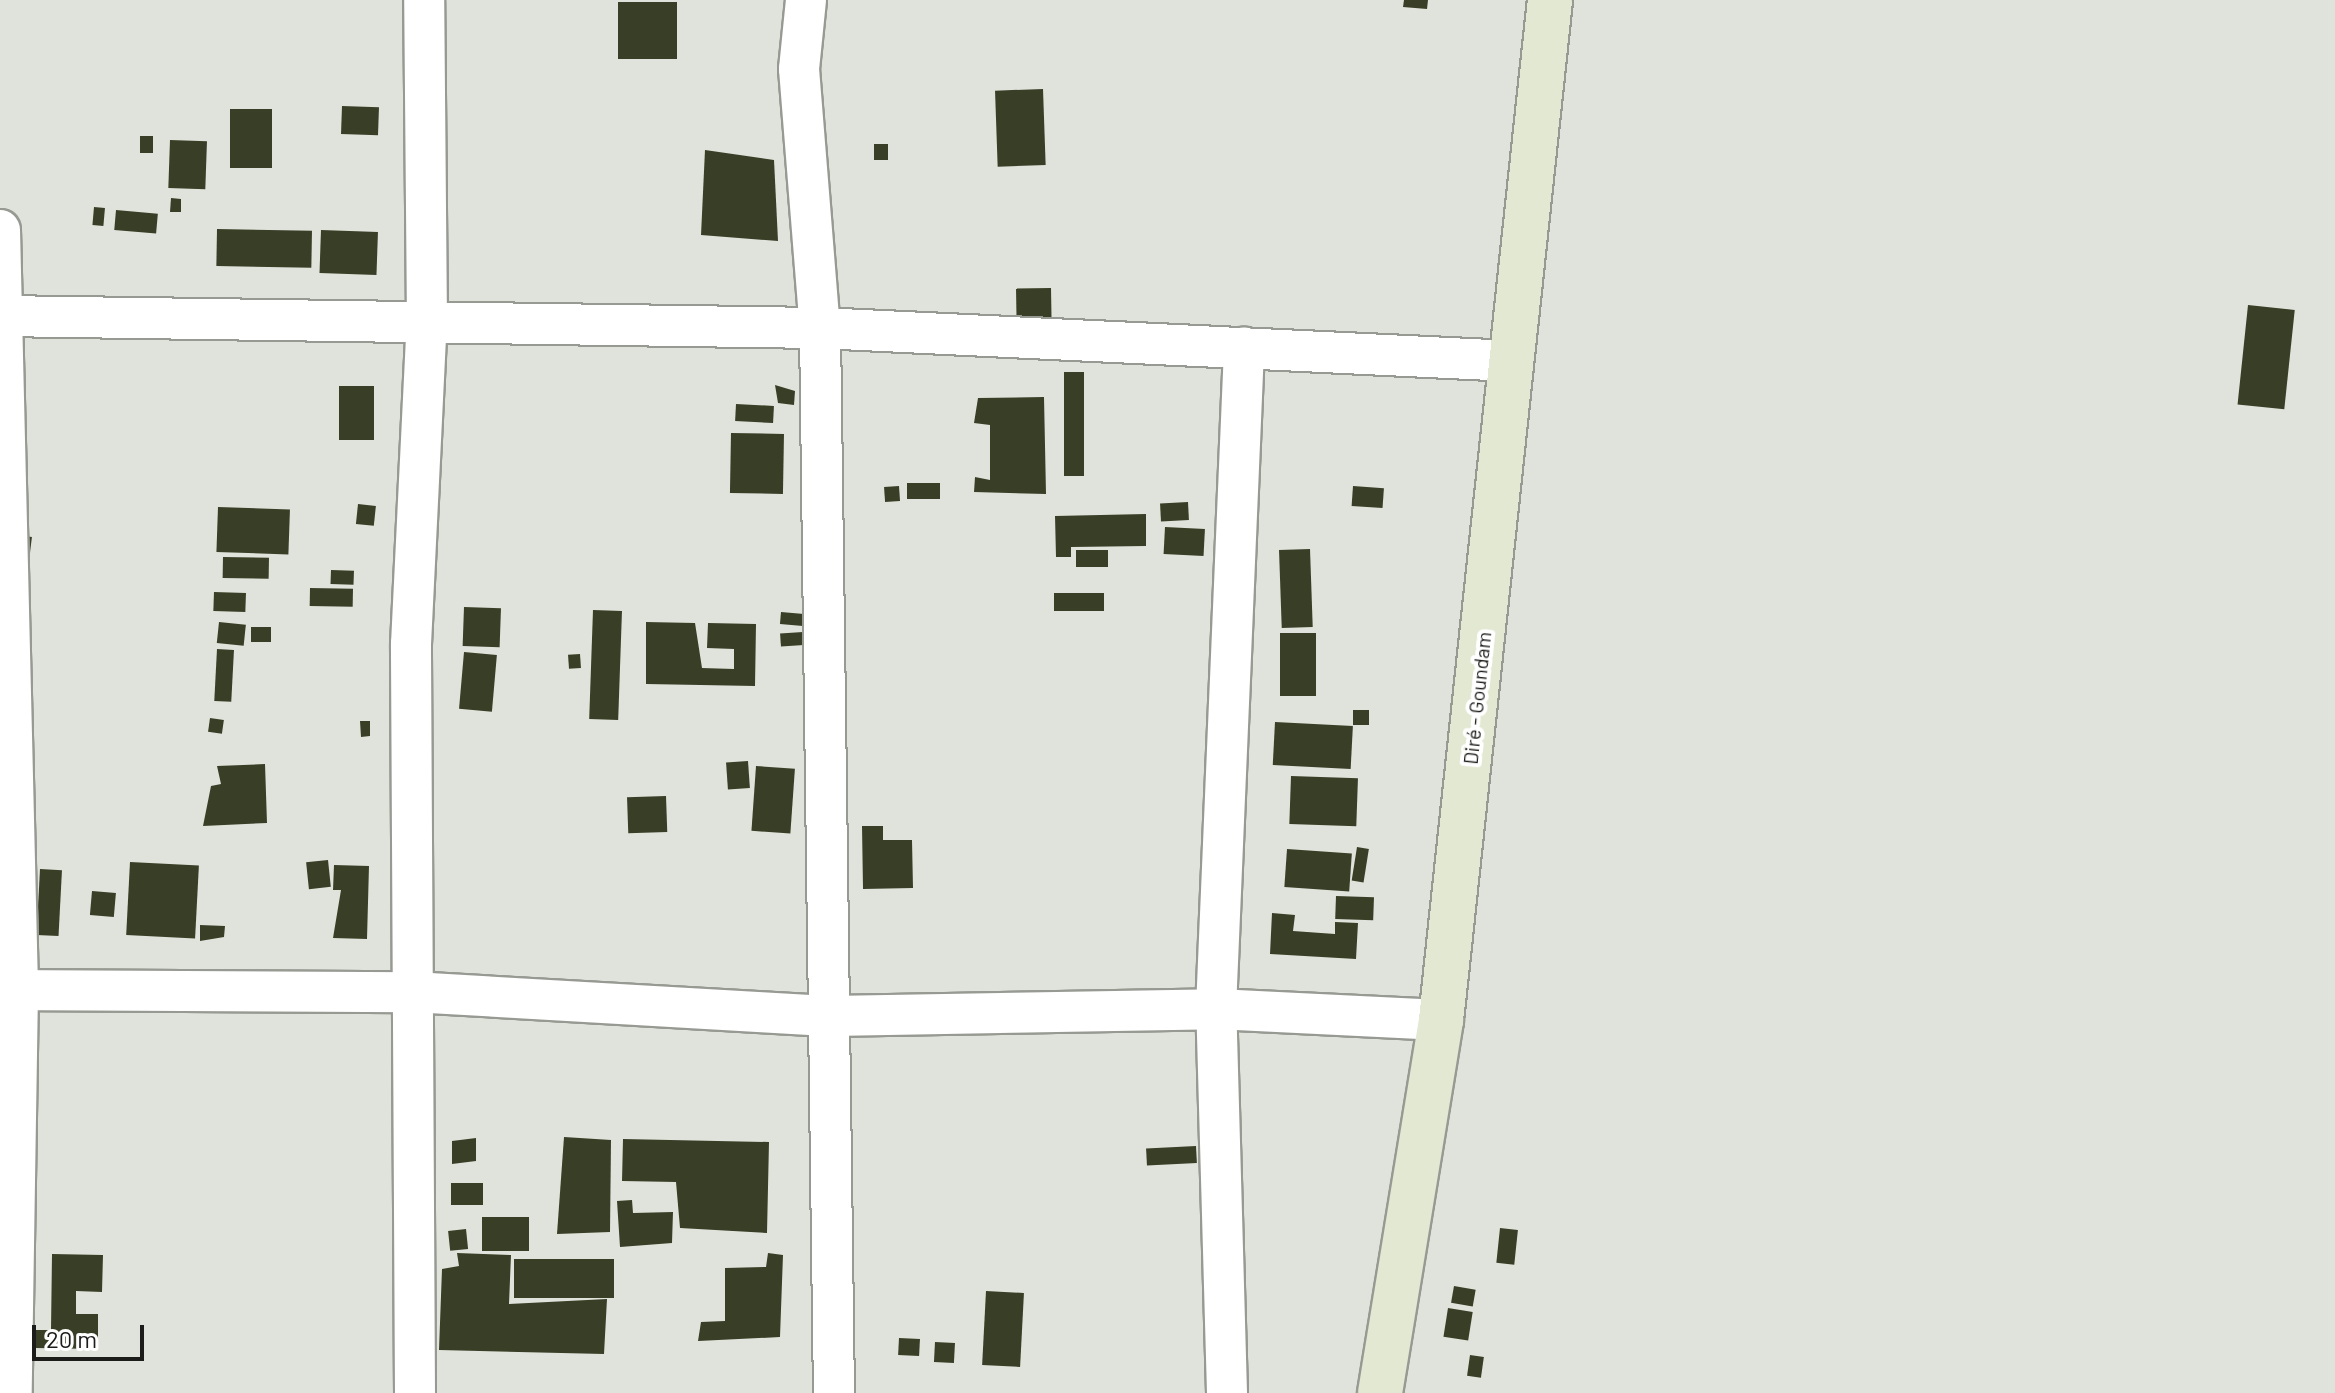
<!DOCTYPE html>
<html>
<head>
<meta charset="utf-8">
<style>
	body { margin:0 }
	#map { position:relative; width:2335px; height:1393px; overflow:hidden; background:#e0e3db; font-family:Barlow,sans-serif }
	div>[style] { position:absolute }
	.building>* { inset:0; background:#383f26; transform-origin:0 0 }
	.roads { filter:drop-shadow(2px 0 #979a92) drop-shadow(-2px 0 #979a92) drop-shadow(0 2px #979a92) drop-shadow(0 -2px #979a92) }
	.street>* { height:40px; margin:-20px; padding:0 20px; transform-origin:20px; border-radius:20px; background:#fff }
	.secondary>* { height:44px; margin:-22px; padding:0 22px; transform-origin:22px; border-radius:22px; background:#e2e8d2 }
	span { translate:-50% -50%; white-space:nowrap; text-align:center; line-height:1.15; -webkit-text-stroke:8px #fff; paint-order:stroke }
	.street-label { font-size:20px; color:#1c1d1a }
	.scale { position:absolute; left:32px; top:1325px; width:112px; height:36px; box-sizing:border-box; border:4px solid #1c1d1a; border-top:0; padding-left:10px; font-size:24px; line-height:28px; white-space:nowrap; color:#1c1d1a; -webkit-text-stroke:6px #fff; paint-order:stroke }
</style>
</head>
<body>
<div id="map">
	<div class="building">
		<div style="clip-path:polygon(1404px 0,1428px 0,1427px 9px,1403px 7px)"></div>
		<div style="left:618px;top:2px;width:59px;height:57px"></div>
		<div style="left:1043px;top:89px;width:76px;height:48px;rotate:88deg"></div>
		<div style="left:342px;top:106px;width:37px;height:28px;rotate:2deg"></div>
		<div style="left:230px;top:109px;width:42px;height:59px"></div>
		<div style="left:140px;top:136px;width:13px;height:17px"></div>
		<div style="left:170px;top:140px;width:37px;height:48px;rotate:2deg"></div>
		<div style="left:874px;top:144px;width:14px;height:16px"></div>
		<div style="clip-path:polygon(705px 150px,774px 160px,778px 241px,701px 235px)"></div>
		<div style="clip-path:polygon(171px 198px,181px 199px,181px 212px,170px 212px)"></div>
		<div style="left:94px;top:207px;width:11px;height:18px;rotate:5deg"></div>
		<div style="left:116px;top:210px;width:42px;height:20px;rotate:5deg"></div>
		<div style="left:217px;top:229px;width:95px;height:37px;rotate:1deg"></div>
		<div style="left:321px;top:230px;width:57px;height:43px;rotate:2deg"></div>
		<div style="left:1051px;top:288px;width:45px;height:35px;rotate:89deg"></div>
		<div style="left:2248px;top:305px;width:47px;height:100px;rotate:6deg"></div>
		<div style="left:1084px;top:372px;width:104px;height:20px;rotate:90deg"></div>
		<div style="clip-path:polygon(775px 385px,795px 391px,794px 405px,778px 403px)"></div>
		<div style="left:339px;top:386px;width:35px;height:54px"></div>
		<div style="clip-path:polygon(1044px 397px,1046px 494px,974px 492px,975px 477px,990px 480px,990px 425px,974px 423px,978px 398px)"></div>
		<div style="left:736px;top:404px;width:38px;height:17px;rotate:3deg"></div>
		<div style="left:731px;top:433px;width:53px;height:60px;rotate:1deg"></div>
		<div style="left:907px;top:483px;width:33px;height:16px"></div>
		<div style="left:899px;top:486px;width:15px;height:15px;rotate:86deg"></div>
		<div style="left:1353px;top:486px;width:31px;height:20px;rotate:4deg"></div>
		<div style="left:1188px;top:502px;width:18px;height:28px;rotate:87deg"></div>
		<div style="left:358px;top:504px;width:18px;height:20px;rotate:6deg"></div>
		<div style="left:218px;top:507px;width:72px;height:45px;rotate:2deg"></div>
		<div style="clip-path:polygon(1146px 514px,1146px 546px,1071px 547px,1071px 557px,1056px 557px,1055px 516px)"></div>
		<div style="left:1165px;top:527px;width:40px;height:27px;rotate:3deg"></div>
		<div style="left:24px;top:536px;width:8px;height:37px;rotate:7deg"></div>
		<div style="left:1310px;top:549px;width:78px;height:31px;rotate:88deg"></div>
		<div style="left:1076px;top:550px;width:32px;height:17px"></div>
		<div style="left:223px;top:557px;width:46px;height:21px;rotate:1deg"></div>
		<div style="left:331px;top:570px;width:23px;height:14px;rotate:2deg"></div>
		<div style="left:310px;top:588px;width:43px;height:18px;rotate:1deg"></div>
		<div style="left:214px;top:592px;width:32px;height:19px;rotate:2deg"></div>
		<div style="left:1104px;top:593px;width:18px;height:50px;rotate:90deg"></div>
		<div style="left:464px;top:607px;width:37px;height:39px;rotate:2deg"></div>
		<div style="left:593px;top:610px;width:29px;height:109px;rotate:2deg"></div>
		<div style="left:781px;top:612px;width:23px;height:12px;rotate:5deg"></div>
		<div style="left:219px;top:622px;width:27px;height:21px;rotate:6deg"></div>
		<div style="clip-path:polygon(646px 622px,695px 623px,702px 668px,734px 669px,734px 649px,707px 648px,708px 623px,756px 624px,755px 686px,646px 684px)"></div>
		<div style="left:251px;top:627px;width:20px;height:15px"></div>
		<div style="left:803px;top:632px;width:13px;height:23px;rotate:86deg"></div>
		<div style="left:1280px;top:633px;width:36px;height:63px"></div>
		<div style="left:217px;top:649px;width:17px;height:52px;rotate:3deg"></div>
		<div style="left:464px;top:652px;width:33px;height:57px;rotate:5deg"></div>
		<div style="left:580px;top:654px;width:14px;height:12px;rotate:86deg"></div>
		<div style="left:1353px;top:710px;width:16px;height:15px"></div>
		<div style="left:210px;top:718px;width:14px;height:14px;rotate:8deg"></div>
		<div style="clip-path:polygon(360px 721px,370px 721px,370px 736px,361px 737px)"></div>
		<div style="left:1275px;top:722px;width:78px;height:43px;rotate:3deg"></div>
		<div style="left:748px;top:761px;width:27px;height:22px;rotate:86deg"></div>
		<div style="clip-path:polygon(265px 764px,267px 823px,203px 826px,211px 786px,221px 784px,217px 766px)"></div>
		<div style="left:756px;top:766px;width:39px;height:65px;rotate:4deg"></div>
		<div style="left:1291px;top:776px;width:67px;height:48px;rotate:2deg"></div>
		<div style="left:666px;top:796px;width:36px;height:39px;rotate:88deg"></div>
		<div style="clip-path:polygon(862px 826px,883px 826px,883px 840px,912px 840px,913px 888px,863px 889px)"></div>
		<div style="left:1357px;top:847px;width:12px;height:34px;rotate:9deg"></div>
		<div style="left:1287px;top:849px;width:65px;height:38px;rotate:4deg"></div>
		<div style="left:328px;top:860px;width:27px;height:22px;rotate:84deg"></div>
		<div style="left:130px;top:862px;width:69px;height:73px;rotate:3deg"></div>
		<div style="clip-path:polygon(334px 865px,369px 866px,367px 939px,333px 938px,341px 890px,333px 890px)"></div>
		<div style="left:40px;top:869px;width:22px;height:66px;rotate:3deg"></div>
		<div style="left:92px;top:891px;width:24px;height:24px;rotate:5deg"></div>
		<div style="left:1336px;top:896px;width:38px;height:23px;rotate:2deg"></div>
		<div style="clip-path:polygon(1272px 913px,1295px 915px,1293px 931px,1335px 934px,1335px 922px,1358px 923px,1356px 959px,1270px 954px)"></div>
		<div style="clip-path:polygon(200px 925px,225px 926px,224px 937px,200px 941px)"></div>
		<div style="clip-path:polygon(564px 1137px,611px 1140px,610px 1232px,557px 1234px)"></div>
		<div style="clip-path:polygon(476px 1138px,476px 1161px,452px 1164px,452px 1141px)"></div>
		<div style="clip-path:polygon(623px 1139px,769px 1142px,767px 1233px,680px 1228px,676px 1182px,622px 1181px)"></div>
		<div style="left:1196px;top:1146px;width:17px;height:50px;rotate:87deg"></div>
		<div style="left:451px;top:1183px;width:32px;height:22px"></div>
		<div style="clip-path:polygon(632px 1200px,633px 1213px,673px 1212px,672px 1243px,620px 1247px,617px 1201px)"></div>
		<div style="left:529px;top:1217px;width:34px;height:47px;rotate:90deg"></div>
		<div style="left:1500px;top:1228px;width:18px;height:35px;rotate:6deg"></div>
		<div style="left:466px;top:1229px;width:20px;height:18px;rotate:84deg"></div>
		<div style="clip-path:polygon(457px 1253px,511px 1255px,509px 1304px,607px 1299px,604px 1354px,439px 1350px,442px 1269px,459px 1266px)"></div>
		<div style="clip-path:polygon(768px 1253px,783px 1255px,780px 1337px,698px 1341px,701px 1322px,725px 1321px,725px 1268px,766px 1267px)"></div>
		<div style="clip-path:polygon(52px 1254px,103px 1255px,102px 1292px,76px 1291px,76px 1314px,98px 1314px,98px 1349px,35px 1348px,36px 1330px,51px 1330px)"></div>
		<div style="left:614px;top:1259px;width:39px;height:100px;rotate:90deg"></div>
		<div style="left:1454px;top:1286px;width:22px;height:17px;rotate:10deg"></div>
		<div style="left:986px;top:1291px;width:38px;height:74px;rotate:3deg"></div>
		<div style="left:1448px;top:1308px;width:25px;height:29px;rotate:9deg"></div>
		<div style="left:899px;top:1338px;width:21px;height:17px;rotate:3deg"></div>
		<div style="left:935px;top:1342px;width:20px;height:20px;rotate:3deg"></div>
		<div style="left:1470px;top:1355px;width:14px;height:21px;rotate:8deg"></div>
	</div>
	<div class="roads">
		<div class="street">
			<div style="left:806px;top:0;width:69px;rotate:95.8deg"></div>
			<div style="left:799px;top:69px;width:260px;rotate:85.4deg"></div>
			<div style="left:820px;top:328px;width:1065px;rotate:89.25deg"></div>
			<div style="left:0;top:230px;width:760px;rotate:88.64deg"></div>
			<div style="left:18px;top:990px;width:403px;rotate:90.9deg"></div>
			<div style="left:0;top:316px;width:820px;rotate:0.84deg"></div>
			<div style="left:820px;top:328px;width:694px;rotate:2.73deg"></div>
			<div style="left:0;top:990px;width:412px;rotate:0.3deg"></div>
			<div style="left:412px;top:992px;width:420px;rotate:3.3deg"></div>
			<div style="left:831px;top:1016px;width:385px;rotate:-1deg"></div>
			<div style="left:1216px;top:1009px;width:225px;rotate:2.8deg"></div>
			<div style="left:415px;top:1393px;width:749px;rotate:-90.31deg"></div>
			<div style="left:411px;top:644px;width:322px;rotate:-87.2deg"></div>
			<div style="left:427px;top:322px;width:322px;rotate:-90.5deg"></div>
			<div style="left:1227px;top:1393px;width:384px;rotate:-91.6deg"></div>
			<div style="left:1216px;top:1009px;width:662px;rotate:-87.57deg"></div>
		</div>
		<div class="secondary">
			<div style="left:1380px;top:1393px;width:378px;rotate:-80.7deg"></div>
			<div style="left:1441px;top:1020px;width:1026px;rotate:-83.9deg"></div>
		</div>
	</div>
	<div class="street-label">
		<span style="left:1477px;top:698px;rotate:-84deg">Diré - Goundam</span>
	</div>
	<div class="scale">20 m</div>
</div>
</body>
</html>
